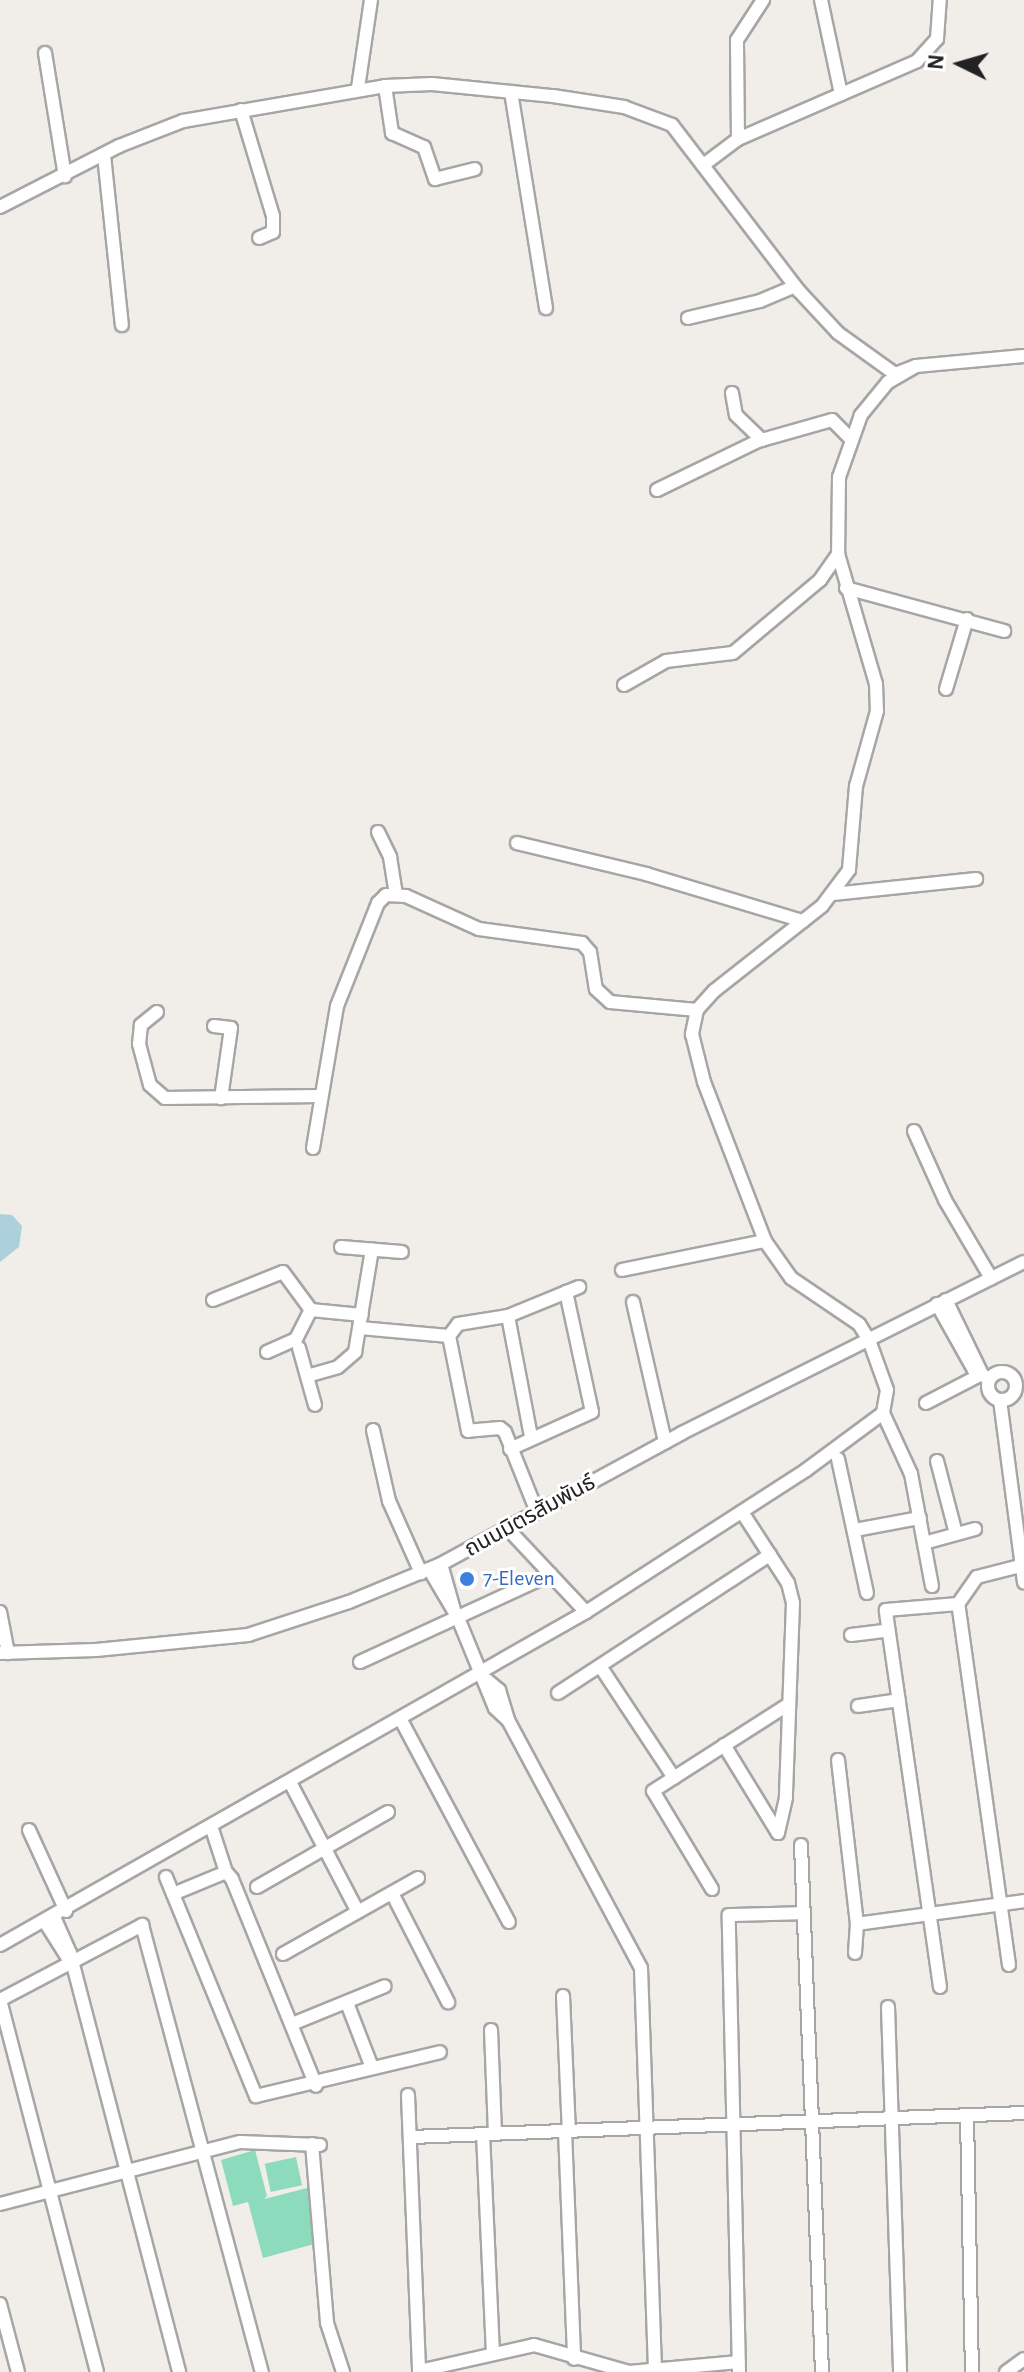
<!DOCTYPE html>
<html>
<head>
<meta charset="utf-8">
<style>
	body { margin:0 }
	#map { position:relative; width:1024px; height:2372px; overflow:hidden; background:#f1eee9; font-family:"Alegreya Sans","Noto Sans Thai",sans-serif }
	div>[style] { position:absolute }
	.pitch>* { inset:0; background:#8cdbbc; transform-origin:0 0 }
	.water>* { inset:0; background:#acd1dc }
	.roads { filter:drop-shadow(2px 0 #a6a6a6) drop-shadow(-2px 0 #a6a6a6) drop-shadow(0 2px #a6a6a6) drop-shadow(0 -2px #a6a6a6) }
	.minor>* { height:12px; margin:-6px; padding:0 6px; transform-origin:6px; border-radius:6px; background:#fff }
	.minor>.ring { margin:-6px; padding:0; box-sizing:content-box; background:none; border:12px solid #fff; border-radius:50% }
	.dots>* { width:22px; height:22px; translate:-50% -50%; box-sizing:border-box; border:4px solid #fff; border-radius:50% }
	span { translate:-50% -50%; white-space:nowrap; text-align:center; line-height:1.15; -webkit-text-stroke:6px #fff; paint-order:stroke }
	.street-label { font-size:22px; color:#222 }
	.shop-label { font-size:22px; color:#366cbe }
	.left { translate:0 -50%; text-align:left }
	.north { position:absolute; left:920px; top:24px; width:80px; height:80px; -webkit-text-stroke:6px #fff; paint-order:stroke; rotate:275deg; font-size:22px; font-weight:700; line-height:32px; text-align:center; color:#222 }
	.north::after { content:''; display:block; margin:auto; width:28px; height:36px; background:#222; clip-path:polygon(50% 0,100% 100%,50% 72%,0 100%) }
</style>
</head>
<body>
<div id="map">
	<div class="pitch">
		<div style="clip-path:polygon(255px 2150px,267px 2196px,264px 2199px,311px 2187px,318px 2243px,263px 2258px,248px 2202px,233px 2206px,221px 2160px)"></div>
		<div style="left:296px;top:2157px;width:29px;height:32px;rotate:78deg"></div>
	</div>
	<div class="water">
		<div style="clip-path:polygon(0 1214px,12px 1215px,22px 1226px,19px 1247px,0 1262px)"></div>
	</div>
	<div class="roads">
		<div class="minor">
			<div style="left:821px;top:0;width:96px;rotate:78deg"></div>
			<div style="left:45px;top:53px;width:125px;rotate:80.8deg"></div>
			<div style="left:385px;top:86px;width:48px;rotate:81.5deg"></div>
			<div style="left:392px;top:133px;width:35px;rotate:24deg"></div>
			<div style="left:424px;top:147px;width:34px;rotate:71deg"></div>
			<div style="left:435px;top:179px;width:41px;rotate:-14deg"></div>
			<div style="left:358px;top:88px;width:89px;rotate:-81.6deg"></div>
			<div style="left:511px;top:92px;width:219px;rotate:80.8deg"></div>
			<div style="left:241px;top:110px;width:111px;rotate:73.2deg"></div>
			<div style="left:273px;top:216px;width:16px;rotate:90deg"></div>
			<div style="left:273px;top:232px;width:15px;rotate:157deg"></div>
			<div style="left:738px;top:139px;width:99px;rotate:-90.6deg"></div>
			<div style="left:737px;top:40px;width:48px;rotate:-57deg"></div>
			<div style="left:104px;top:155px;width:171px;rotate:84deg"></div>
			<div style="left:706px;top:163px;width:40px;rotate:-37deg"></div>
			<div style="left:738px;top:139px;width:195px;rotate:-23.5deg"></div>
			<div style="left:917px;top:61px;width:30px;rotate:-48deg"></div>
			<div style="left:937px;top:39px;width:39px;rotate:-86deg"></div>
			<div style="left:0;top:207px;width:134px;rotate:-27.1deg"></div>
			<div style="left:119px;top:146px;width:69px;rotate:-21.3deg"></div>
			<div style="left:183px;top:121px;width:205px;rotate:-9.8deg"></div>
			<div style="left:385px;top:86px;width:47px;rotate:-2.4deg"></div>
			<div style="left:432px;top:84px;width:122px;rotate:5.7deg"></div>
			<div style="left:553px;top:96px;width:72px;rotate:8.8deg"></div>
			<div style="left:624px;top:107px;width:51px;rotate:20.6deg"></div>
			<div style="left:672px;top:125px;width:209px;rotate:52.6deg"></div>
			<div style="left:799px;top:291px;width:57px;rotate:47.1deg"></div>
			<div style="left:838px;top:333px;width:70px;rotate:35.7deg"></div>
			<div style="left:895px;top:374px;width:22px;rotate:-21deg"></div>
			<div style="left:916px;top:366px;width:108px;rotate:-5.3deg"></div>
			<div style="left:688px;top:318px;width:74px;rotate:-13.3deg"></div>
			<div style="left:760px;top:301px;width:38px;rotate:-23deg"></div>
			<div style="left:916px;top:366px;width:32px;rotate:150deg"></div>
			<div style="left:888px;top:382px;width:43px;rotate:129.3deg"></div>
			<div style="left:861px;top:415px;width:66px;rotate:109.5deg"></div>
			<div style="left:839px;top:477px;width:77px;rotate:90.7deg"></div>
			<div style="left:838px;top:554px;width:135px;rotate:73.7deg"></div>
			<div style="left:876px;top:684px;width:27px;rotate:88deg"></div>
			<div style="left:877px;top:711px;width:78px;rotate:105.6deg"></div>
			<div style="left:856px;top:786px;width:84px;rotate:94.8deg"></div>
			<div style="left:849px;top:870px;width:45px;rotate:126.9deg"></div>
			<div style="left:822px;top:906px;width:137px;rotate:141.8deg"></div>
			<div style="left:714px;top:991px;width:25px;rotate:132deg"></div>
			<div style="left:697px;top:1010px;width:25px;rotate:102deg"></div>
			<div style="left:692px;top:1034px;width:49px;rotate:76deg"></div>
			<div style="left:704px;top:1082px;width:170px;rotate:69deg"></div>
			<div style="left:765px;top:1241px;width:45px;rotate:54.9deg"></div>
			<div style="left:791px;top:1278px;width:82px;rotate:34.1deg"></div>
			<div style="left:859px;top:1324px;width:19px;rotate:58deg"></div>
			<div style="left:869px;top:1340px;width:53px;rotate:70.2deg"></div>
			<div style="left:887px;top:1390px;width:23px;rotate:100deg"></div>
			<div style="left:883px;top:1413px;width:67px;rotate:65.3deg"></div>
			<div style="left:911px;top:1474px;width:114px;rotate:79.4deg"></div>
			<div style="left:732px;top:393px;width:22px;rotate:80deg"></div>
			<div style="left:736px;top:415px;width:36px;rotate:44deg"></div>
			<div style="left:657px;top:490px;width:112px;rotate:-25.9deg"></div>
			<div style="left:758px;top:441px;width:77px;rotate:-15.8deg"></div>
			<div style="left:832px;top:420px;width:25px;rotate:45deg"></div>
			<div style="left:846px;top:588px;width:164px;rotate:15.2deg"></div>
			<div style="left:624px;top:685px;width:48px;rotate:-29.7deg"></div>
			<div style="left:666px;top:661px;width:67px;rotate:-6.8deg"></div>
			<div style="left:733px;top:653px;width:114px;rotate:-40deg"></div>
			<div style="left:820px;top:580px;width:32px;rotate:-55deg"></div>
			<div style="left:946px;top:689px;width:73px;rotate:-73.3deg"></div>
			<div style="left:378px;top:832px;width:28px;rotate:64deg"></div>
			<div style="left:390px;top:857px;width:36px;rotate:81deg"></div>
			<div style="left:517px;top:843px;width:133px;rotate:13.5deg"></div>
			<div style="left:646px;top:874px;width:164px;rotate:16.7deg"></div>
			<div style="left:833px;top:894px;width:144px;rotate:-6deg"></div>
			<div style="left:157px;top:1012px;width:21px;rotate:141deg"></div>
			<div style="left:141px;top:1025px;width:19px;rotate:96deg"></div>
			<div style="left:139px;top:1044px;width:42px;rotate:75deg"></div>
			<div style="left:150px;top:1085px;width:20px;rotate:41deg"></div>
			<div style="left:165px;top:1098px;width:155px;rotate:-0.7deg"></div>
			<div style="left:214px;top:1026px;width:17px;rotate:7deg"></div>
			<div style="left:231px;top:1028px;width:71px;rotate:98.1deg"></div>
			<div style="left:914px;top:1131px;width:76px;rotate:65.8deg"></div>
			<div style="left:945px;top:1200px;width:91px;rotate:59.5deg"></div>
			<div style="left:313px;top:1148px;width:144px;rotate:-80.4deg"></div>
			<div style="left:337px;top:1006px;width:111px;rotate:-68.3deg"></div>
			<div style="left:378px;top:903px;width:11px;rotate:-45deg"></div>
			<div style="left:386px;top:895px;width:20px;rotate:3deg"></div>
			<div style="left:406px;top:896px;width:80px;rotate:24.3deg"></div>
			<div style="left:479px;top:929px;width:104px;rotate:7.7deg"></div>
			<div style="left:582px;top:943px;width:12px;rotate:48deg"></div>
			<div style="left:590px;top:952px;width:37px;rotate:81deg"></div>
			<div style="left:596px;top:989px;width:19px;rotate:43deg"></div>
			<div style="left:610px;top:1002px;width:87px;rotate:5.3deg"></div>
			<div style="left:341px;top:1247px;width:61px;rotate:4.7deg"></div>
			<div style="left:622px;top:1270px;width:146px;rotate:-11.5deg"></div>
			<div style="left:213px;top:1300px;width:75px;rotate:-21.8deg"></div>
			<div style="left:283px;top:1272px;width:47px;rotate:53.6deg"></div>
			<div style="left:311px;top:1310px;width:51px;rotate:5.6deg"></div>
			<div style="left:946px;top:1300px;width:82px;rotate:64.1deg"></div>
			<div style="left:633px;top:1302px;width:144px;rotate:77.1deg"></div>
			<div style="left:937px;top:1304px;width:76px;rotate:60.7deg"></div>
			<div style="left:974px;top:1370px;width:17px;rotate:31deg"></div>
			<div style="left:508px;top:1316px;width:123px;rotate:79.2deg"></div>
			<div style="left:360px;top:1328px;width:89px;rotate:5.1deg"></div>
			<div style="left:299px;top:1348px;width:59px;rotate:74.3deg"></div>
			<div style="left:267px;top:1352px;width:32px;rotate:-24deg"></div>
			<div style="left:296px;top:1339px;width:33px;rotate:-63deg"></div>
			<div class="ring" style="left:988px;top:1372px;width:16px;height:16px"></div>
			<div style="left:307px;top:1376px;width:32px;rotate:-16deg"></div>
			<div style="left:338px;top:1367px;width:23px;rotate:-41deg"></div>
			<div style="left:355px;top:1352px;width:104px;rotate:-80.6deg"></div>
			<div style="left:1000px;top:1400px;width:184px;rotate:82.5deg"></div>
			<div style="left:926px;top:1403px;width:63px;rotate:-27.4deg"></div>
			<div style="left:373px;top:1430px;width:73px;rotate:77.3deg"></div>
			<div style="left:389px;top:1501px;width:79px;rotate:66deg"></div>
			<div style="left:510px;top:1449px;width:90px;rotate:-24.3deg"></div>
			<div style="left:592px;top:1412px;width:123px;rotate:-102.2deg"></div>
			<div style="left:838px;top:1459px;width:137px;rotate:77.8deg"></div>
			<div style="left:937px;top:1461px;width:75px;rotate:75.4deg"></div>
			<div style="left:537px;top:1512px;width:86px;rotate:-111.8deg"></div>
			<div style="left:505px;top:1432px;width:6px;rotate:-141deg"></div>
			<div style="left:500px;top:1428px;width:32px;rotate:175deg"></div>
			<div style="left:468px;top:1431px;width:97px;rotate:-101.3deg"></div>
			<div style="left:449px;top:1336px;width:15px;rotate:-53deg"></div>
			<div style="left:458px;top:1324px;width:51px;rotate:-9.1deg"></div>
			<div style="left:508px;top:1316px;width:77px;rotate:-22.2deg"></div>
			<div style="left:742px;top:1512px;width:85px;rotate:57.1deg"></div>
			<div style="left:788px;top:1583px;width:21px;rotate:76deg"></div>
			<div style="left:793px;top:1603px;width:195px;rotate:92.1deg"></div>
			<div style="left:786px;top:1798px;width:36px;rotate:103deg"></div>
			<div style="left:508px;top:1529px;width:114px;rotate:46.8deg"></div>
			<div style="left:855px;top:1530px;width:66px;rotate:-10.5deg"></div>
			<div style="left:924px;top:1543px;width:53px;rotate:-15.4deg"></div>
			<div style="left:441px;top:1564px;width:48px;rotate:74.2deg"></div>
			<div style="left:429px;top:1569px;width:57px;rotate:59.4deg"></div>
			<div style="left:458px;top:1618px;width:97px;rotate:67.7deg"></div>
			<div style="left:495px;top:1708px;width:18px;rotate:43deg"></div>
			<div style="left:0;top:1612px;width:42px;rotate:79deg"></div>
			<div style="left:851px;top:1635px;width:35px;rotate:-7deg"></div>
			<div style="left:0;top:1653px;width:96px;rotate:-1.8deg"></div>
			<div style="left:96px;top:1650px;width:153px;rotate:-5.6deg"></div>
			<div style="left:248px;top:1635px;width:106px;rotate:-18.1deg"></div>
			<div style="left:349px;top:1602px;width:100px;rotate:-22.4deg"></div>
			<div style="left:441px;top:1564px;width:274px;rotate:-28.5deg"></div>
			<div style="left:682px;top:1433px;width:382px;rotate:-26.6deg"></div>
			<div style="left:360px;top:1662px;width:210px;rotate:-24.7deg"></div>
			<div style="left:600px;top:1666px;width:134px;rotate:56.5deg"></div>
			<div style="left:487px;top:1680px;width:16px;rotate:40deg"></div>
			<div style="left:499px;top:1690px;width:31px;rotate:73deg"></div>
			<div style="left:508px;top:1720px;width:281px;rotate:61.8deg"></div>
			<div style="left:641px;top:1968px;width:398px;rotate:88deg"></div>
			<div style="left:558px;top:1693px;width:253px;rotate:-33.1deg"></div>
			<div style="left:858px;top:1706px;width:41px;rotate:-8.3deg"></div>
			<div style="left:401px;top:1720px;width:229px;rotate:61.9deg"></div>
			<div style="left:724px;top:1745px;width:103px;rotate:58.5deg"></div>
			<div style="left:838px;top:1760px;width:165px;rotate:83.4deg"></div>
			<div style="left:857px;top:1924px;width:29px;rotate:94deg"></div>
			<div style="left:291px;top:1784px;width:144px;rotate:62.4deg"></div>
			<div style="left:212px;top:1829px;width:45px;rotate:72deg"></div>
			<div style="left:29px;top:1830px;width:89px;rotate:65.4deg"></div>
			<div style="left:801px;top:1845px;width:527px;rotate:87.72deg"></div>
			<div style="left:166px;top:1877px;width:237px;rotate:67.7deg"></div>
			<div style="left:256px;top:2096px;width:189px;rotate:-13.4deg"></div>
			<div style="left:257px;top:1887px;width:151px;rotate:-29.8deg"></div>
			<div style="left:712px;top:1889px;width:114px;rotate:-121deg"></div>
			<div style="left:653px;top:1791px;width:161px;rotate:-32.6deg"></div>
			<div style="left:392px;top:1893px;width:123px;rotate:62.8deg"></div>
			<div style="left:173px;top:1894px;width:57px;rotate:-22.5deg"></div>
			<div style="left:226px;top:1872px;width:9px;rotate:49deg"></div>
			<div style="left:232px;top:1879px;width:223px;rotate:67.9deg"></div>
			<div style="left:54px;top:1917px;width:39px;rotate:66deg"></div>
			<div style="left:70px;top:1953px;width:433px;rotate:75.4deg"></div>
			<div style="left:45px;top:1922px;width:49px;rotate:57.6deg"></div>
			<div style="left:857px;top:1924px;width:169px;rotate:-7.8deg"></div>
			<div style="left:0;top:1945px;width:674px;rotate:-29.61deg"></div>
			<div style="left:586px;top:1612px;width:262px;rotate:-32.8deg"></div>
			<div style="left:806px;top:1470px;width:96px;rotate:-36.5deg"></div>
			<div style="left:283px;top:1954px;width:155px;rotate:-29.4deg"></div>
			<div style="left:1009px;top:1965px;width:365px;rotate:-98deg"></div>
			<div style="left:958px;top:1604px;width:33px;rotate:-55deg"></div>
			<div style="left:977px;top:1577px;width:49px;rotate:-14.3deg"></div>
			<div style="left:940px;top:1987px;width:381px;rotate:-98.2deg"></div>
			<div style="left:886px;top:1610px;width:72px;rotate:-4.8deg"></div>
			<div style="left:563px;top:1996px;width:135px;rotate:87.5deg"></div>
			<div style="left:347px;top:2003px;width:66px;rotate:68.8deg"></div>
			<div style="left:888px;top:2007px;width:365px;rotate:88.1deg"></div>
			<div style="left:292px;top:2024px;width:100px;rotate:-22.2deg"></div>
			<div style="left:491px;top:2030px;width:103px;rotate:87.8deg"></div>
			<div style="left:408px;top:2095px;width:277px;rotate:87.7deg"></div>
			<div style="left:967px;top:2115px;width:257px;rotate:88.9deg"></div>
			<div style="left:565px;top:2131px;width:228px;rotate:87.7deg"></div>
			<div style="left:483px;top:2134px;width:220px;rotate:87.4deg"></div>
			<div style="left:411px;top:2137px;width:613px;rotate:-2.24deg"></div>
			<div style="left:312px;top:2144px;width:180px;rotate:85.2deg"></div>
			<div style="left:327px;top:2323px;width:52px;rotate:71.9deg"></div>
			<div style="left:0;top:2204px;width:248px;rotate:-14.5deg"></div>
			<div style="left:240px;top:2142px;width:80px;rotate:2.1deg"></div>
			<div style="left:0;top:2304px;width:70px;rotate:75.2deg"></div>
			<div style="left:419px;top:2371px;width:118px;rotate:-12.7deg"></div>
			<div style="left:534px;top:2345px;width:99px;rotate:15.9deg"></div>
			<div style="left:629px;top:2372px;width:110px;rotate:-5.2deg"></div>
			<div style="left:97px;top:2372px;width:384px;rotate:-104.6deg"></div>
			<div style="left:0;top:2000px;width:161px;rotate:-27.8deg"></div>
			<div style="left:142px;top:1925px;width:463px;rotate:75deg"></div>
			<div style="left:739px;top:2372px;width:457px;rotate:-91.3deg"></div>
			<div style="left:729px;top:1915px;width:74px;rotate:-1.5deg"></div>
			<div style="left:1006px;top:2372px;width:22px;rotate:-36deg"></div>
		</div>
	</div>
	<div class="dots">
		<div style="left:467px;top:1579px;background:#3f7fe0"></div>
	</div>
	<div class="street-label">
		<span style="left:530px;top:1516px;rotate:-29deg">ถนนมิตรสัมพันธ์</span>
	</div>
	<div class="shop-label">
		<span class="left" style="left:483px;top:1579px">7-Eleven</span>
	</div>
	<div class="north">N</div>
</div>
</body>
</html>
